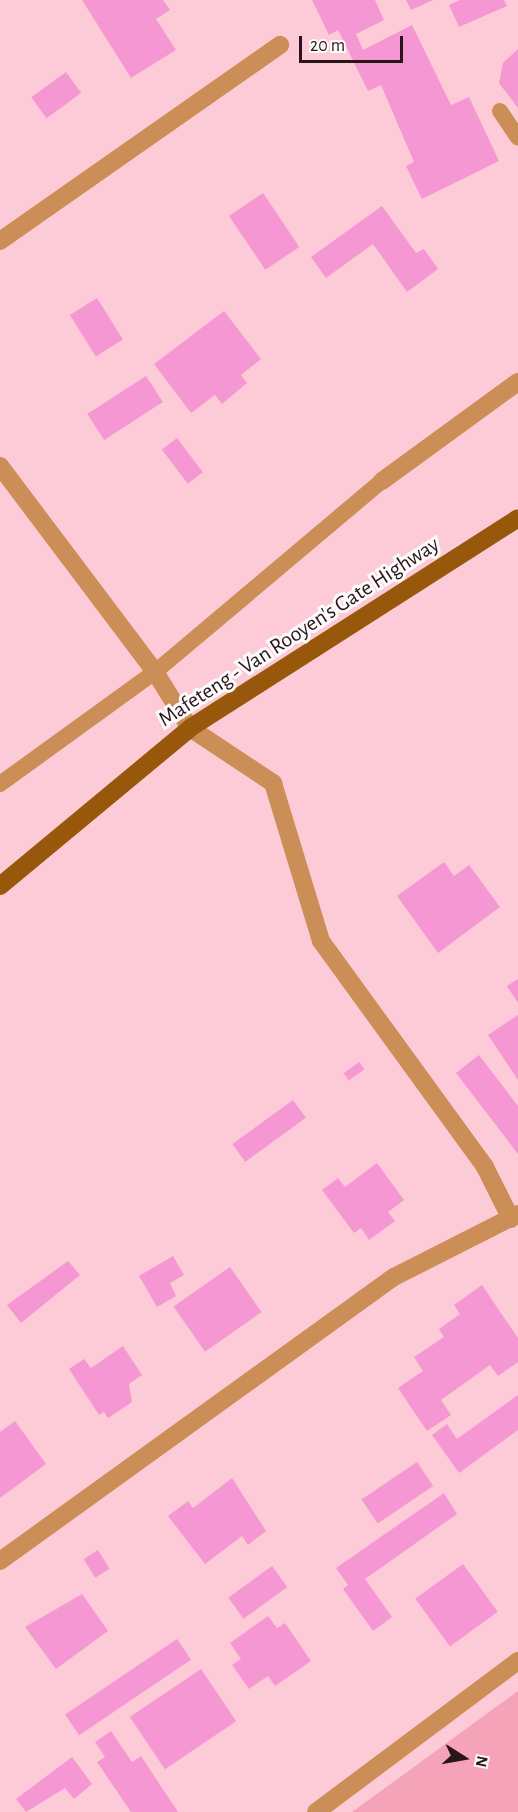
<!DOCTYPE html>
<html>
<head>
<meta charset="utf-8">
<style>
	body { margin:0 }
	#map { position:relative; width:518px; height:1812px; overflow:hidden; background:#fccbd7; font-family:"Alegreya Sans",sans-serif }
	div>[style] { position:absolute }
	.green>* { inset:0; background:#f5a3b9 }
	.building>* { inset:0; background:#f597d3; transform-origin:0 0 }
	.lane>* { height:16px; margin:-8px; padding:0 8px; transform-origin:8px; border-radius:8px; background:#cb8e57 }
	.street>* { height:18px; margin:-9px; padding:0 9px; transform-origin:9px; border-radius:9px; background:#cb8e57 }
	.primary>* { height:18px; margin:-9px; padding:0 9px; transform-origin:9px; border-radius:9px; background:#98580b }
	span { translate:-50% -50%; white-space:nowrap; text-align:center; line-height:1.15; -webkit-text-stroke:6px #fbfbfb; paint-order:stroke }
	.street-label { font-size:22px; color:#2a151b }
	.north { position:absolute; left:434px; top:1728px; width:60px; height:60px; -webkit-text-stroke:4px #fbfbfb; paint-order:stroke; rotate:101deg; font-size:16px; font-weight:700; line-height:24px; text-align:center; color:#2a151b }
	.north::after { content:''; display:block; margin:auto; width:21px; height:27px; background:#2a151b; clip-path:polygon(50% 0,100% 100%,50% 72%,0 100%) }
	.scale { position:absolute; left:299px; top:36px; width:104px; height:27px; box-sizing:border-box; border:3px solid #2a151b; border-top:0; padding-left:8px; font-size:18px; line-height:21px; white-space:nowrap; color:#2a151b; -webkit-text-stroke:4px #fbfbfb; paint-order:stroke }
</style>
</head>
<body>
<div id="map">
	<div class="green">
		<div style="clip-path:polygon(518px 1691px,518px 1812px,352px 1812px)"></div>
	</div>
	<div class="building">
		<div style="clip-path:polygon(82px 0,163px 0,170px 10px,156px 19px,176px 50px,131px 78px)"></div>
		<div style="clip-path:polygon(312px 0,375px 0,384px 20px,356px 34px,363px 50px,412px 25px,451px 105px,469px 97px,499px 161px,422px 199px,406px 166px,414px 162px,381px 85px,368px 91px,338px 30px,329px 35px)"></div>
		<div style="clip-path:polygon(406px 0,433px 0,411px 10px)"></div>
		<div style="clip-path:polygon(460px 0,504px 0,507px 6px,459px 27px,449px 5px)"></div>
		<div style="clip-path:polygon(518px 49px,518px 108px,499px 83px,503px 63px)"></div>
		<div style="left:66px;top:72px;width:26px;height:43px;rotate:54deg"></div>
		<div style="left:263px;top:193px;width:65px;height:41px;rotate:56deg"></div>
		<div style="clip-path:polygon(382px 206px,416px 253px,424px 249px,438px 269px,407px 292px,373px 244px,326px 278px,311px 257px)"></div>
		<div style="left:97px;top:298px;width:49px;height:32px;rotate:58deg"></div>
		<div style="clip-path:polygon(224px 311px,261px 359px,241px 375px,247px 383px,222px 404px,215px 395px,191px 413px,154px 364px)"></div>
		<div style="left:146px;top:376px;width:31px;height:70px;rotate:57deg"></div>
		<div style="left:177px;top:438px;width:43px;height:19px;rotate:53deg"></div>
		<div style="clip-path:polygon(444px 862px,454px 876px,469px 865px,500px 907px,438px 953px,397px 896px)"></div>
		<div style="clip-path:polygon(518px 979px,518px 1003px,507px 986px)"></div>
		<div style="clip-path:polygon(518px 1015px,518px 1080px,488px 1035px)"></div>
		<div style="clip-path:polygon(479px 1055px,518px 1106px,518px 1154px,456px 1073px)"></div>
		<div style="left:359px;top:1062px;width:9px;height:19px;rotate:54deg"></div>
		<div style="left:293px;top:1100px;width:22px;height:75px;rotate:54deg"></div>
		<div style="clip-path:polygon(377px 1163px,404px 1200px,388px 1212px,395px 1221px,369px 1240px,361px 1228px,354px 1233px,322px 1190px,338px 1178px,345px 1187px)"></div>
		<div style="clip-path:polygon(173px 1256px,184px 1275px,170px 1283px,176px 1296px,157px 1307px,139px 1276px)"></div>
		<div style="clip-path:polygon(68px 1261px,80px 1275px,21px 1323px,7px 1305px)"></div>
		<div style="left:230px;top:1267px;width:55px;height:69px;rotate:55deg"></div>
		<div style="clip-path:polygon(482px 1285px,518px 1338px,518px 1362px,498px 1376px,490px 1365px,441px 1400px,451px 1415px,427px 1431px,398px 1388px,423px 1371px,414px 1357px,444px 1337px,439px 1329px,460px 1314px,454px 1305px)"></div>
		<div style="clip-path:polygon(123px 1346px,142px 1375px,129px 1384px,132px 1402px,108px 1418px,104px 1412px,99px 1415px,69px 1369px,84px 1359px,91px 1368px)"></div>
		<div style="clip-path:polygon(518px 1395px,518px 1430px,459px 1473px,432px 1435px,447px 1424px,457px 1439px)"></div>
		<div style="clip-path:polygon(15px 1421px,46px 1464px,0 1498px,0 1432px)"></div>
		<div style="left:417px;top:1462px;width:29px;height:67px;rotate:56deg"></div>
		<div style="clip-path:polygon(232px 1478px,266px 1531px,248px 1545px,242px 1536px,205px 1564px,168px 1516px,188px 1501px,193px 1508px)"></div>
		<div style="clip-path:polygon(444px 1493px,457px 1514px,365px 1579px,392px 1617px,373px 1631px,343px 1589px,348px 1585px,336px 1568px)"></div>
		<div style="left:98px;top:1550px;width:22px;height:17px;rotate:58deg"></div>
		<div style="left:463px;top:1564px;width:59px;height:59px;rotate:54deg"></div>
		<div style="left:272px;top:1566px;width:26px;height:54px;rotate:54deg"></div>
		<div style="clip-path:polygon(82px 1594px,108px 1631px,56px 1669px,25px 1627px)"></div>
		<div style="clip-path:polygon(268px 1616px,277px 1628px,285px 1623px,311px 1661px,275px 1686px,268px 1676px,249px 1689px,232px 1665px,241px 1659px,230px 1643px)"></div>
		<div style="left:177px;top:1639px;width:25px;height:135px;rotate:56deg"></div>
		<div style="left:201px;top:1669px;width:63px;height:86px;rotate:56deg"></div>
		<div style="clip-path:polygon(111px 1731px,132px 1762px,141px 1756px,178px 1812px,131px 1812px,97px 1762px,105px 1757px,95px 1742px)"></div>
		<div style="clip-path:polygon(72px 1757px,92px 1784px,74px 1799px,65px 1788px,26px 1812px,16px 1799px)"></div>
	</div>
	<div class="lane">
		<div style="left:500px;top:111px;width:32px;rotate:56deg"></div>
		<div style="left:0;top:784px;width:191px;rotate:-35.9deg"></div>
		<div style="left:155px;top:672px;width:297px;rotate:-40.1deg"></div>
	</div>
	<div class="street">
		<div style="left:0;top:241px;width:342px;rotate:-35deg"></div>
		<div style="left:0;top:466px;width:258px;rotate:53deg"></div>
		<div style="left:155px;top:672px;width:66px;rotate:58deg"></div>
		<div style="left:190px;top:728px;width:100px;rotate:33.5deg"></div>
		<div style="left:273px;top:783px;width:165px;rotate:73.1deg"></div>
		<div style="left:321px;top:941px;width:279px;rotate:54deg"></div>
		<div style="left:485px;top:1167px;width:58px;rotate:63.4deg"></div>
		<div style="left:382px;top:481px;width:168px;rotate:-36.1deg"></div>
		<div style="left:0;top:1561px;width:486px;rotate:-35.8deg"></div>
		<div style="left:394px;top:1277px;width:139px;rotate:-26.9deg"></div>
		<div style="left:316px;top:1812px;width:252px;rotate:-36.8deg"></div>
	</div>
	<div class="primary">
		<div style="left:0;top:886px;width:247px;rotate:-39.7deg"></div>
		<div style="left:190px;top:728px;width:389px;rotate:-32.6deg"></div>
	</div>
	<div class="street-label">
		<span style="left:299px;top:632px;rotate:-33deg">Mafeteng - Van Rooyen's Gate Highway</span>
	</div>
	<div class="north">N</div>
	<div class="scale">20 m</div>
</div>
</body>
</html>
